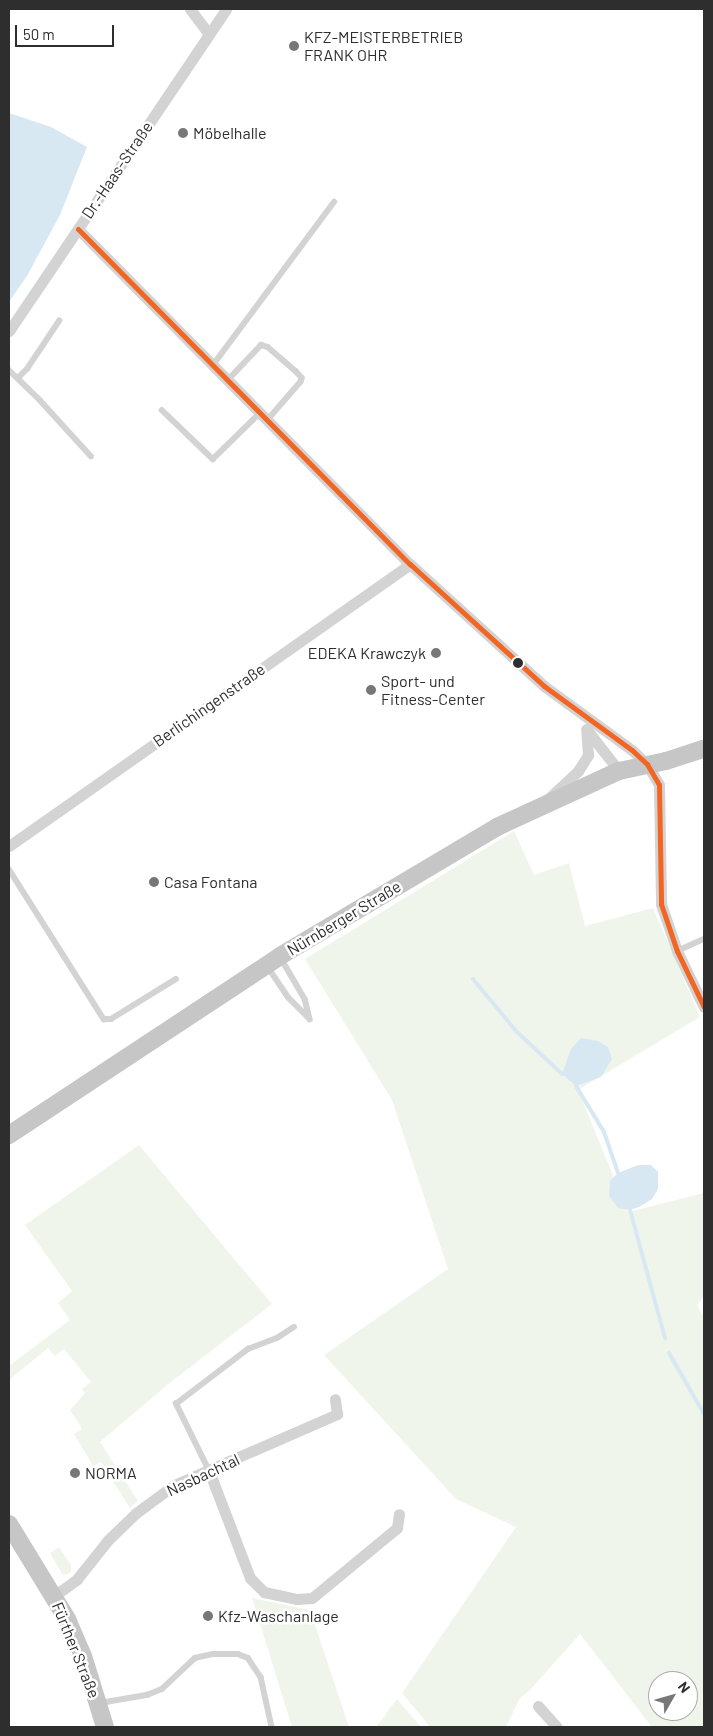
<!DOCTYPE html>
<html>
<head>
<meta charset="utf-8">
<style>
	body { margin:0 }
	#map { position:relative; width:713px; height:1736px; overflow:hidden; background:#fff; font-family:Barlow,sans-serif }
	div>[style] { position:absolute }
	.green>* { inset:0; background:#f0f5eb }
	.water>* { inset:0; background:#d8e8f2 }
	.stream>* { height:4px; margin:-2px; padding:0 2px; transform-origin:2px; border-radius:2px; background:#d8e8f2 }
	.service>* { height:5.5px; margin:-2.75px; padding:0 2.75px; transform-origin:2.75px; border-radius:2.75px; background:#d3d3d3 }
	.minor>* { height:11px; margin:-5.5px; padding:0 5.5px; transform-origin:5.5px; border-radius:5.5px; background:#d3d3d3 }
	.primary>* { height:18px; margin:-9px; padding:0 9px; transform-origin:9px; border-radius:9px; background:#c6c6c6 }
	.bus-1>* { height:5px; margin:-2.5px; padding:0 2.5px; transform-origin:2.5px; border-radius:2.5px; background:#f26522 }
	.dots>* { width:14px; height:14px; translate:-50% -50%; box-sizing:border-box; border:2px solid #fff; border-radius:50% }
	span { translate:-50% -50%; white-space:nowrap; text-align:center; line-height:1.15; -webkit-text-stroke:5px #fff; paint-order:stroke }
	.poi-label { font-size:16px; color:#2e2e2e }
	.left { translate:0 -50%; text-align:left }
	.right { translate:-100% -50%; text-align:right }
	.street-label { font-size:16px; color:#2e2e2e }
	.frame { position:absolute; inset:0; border:10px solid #2e2e2e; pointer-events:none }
	.north { position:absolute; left:648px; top:1671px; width:50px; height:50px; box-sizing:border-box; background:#fff; border:1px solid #ababab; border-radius:50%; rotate:52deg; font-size:14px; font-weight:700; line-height:20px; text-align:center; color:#2e2e2e }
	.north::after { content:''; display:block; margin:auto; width:18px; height:22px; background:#777; clip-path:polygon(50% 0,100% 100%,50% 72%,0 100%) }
	.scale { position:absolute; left:15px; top:25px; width:99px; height:22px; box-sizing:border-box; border:2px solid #2e2e2e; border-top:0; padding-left:6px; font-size:15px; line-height:18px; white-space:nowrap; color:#2e2e2e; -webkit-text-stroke:4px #fff; paint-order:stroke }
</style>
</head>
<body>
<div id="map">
	<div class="green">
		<div style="clip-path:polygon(evenodd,514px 831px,534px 875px,569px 863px,585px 926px,653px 908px,700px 1017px,578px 1090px,628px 1212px,704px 1193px,704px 1296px,697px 1305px,704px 1318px,704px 1727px,652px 1727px,580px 1634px,530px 1690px,520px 1698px,506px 1727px,430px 1727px,402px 1693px,516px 1527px,456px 1499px,324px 1355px,448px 1269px,392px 1100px,305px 959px,514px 831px,658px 1681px,688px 1681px,688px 1711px,658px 1711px,658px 1681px)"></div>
		<div style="clip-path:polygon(139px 1145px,272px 1304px,167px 1385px,100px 1442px,138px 1501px,130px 1508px,101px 1462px,93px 1466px,74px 1434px,82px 1429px,70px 1410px,85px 1393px,82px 1389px,91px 1382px,64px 1349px,55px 1356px,48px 1348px,9px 1380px,9px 1366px,70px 1320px,58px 1303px,72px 1291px,25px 1225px)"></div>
		<div style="clip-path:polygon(59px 1547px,71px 1565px,71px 1571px,66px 1575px,62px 1574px,50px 1553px)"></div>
		<div style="clip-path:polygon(252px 1598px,310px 1610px,349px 1727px,292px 1727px)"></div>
		<div style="clip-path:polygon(397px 1699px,421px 1727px,376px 1727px)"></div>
	</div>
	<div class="water">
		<div style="clip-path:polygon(9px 113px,51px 127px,87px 147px,60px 215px,27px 276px,9px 302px)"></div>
		<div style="clip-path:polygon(581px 1038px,598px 1041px,608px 1047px,612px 1059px,601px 1077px,576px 1086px,562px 1074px,571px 1049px)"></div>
		<div style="clip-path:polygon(638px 1165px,651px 1165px,658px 1172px,658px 1189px,652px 1199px,639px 1207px,630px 1210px,618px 1208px,609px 1196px,610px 1181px,618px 1173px)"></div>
	</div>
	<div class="stream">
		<div style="left:473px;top:979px;width:67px;rotate:50.4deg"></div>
		<div style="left:516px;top:1031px;width:63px;rotate:43.1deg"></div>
		<div style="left:576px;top:1086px;width:54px;rotate:58.7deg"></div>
		<div style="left:604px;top:1132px;width:43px;rotate:71.1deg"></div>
		<div style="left:630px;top:1210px;width:133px;rotate:74.7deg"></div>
		<div style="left:669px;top:1353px;width:70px;rotate:60.2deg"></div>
	</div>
	<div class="service">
		<div style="left:213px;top:365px;width:203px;rotate:-53.4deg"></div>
		<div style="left:9px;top:370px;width:43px;rotate:44.1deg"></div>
		<div style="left:40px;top:400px;width:76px;rotate:47.7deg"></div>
		<div style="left:18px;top:378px;width:13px;rotate:-45deg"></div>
		<div style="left:27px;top:369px;width:58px;rotate:-56.3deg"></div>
		<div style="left:228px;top:380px;width:48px;rotate:-46.7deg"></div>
		<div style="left:261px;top:345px;width:7px;rotate:16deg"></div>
		<div style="left:268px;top:347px;width:37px;rotate:41deg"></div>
		<div style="left:296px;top:371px;width:9px;rotate:49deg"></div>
		<div style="left:302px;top:378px;width:4px;rotate:104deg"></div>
		<div style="left:301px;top:382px;width:50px;rotate:131deg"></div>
		<div style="left:162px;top:410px;width:71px;rotate:43.9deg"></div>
		<div style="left:213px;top:459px;width:66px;rotate:-44.4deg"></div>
		<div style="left:9px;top:869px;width:178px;rotate:57.7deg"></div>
		<div style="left:104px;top:1019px;width:7px"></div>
		<div style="left:111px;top:1019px;width:76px;rotate:-31.6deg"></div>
		<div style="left:677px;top:951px;width:30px;rotate:-24deg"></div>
		<div style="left:281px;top:958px;width:48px;rotate:59.7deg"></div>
		<div style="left:305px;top:999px;width:21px;rotate:76deg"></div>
		<div style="left:268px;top:967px;width:37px;rotate:56deg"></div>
		<div style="left:289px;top:998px;width:28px;rotate:45deg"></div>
		<div style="left:209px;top:1471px;width:75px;rotate:-116.2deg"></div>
		<div style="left:176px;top:1404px;width:91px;rotate:-37.4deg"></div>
		<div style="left:248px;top:1349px;width:31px;rotate:-21deg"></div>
		<div style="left:277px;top:1338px;width:20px;rotate:-33deg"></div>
		<div style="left:100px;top:1703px;width:48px;rotate:-9.7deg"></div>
		<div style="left:147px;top:1695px;width:16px;rotate:-22deg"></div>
		<div style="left:162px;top:1689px;width:45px;rotate:-43.2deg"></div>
		<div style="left:195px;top:1658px;width:18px;rotate:-13deg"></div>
		<div style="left:213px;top:1654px;width:25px"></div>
		<div style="left:238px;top:1654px;width:11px;rotate:22deg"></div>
		<div style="left:248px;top:1658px;width:23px;rotate:56deg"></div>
		<div style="left:261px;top:1677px;width:51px;rotate:77.6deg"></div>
	</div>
	<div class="minor">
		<div style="left:190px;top:9px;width:31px;rotate:53deg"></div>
		<div style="left:78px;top:229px;width:472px;rotate:45.3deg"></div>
		<div style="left:410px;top:564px;width:181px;rotate:42.3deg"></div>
		<div style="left:544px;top:686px;width:110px;rotate:36.1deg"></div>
		<div style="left:633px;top:751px;width:19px;rotate:43deg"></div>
		<div style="left:647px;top:764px;width:24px;rotate:60deg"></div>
		<div style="left:659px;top:785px;width:119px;rotate:89deg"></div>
		<div style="left:661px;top:904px;width:50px;rotate:71.2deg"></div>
		<div style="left:677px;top:951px;width:62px;rotate:64.3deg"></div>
		<div style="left:9px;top:331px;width:388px;rotate:-56deg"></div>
		<div style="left:587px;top:730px;width:52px;rotate:52deg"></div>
		<div style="left:548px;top:799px;width:41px;rotate:-43deg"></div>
		<div style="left:578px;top:771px;width:19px;rotate:-58deg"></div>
		<div style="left:588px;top:755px;width:26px;rotate:-94deg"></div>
		<div style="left:9px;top:846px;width:490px;rotate:-35.1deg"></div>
		<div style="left:209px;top:1471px;width:115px;rotate:69deg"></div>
		<div style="left:250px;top:1578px;width:20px;rotate:45deg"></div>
		<div style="left:264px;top:1592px;width:34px;rotate:12deg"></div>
		<div style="left:297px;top:1599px;width:15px;rotate:-4deg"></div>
		<div style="left:312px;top:1598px;width:110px;rotate:-39.5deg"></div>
		<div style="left:397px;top:1528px;width:14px;rotate:-82deg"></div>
		<div style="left:54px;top:1596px;width:29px;rotate:-36deg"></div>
		<div style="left:77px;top:1579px;width:50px;rotate:-51.5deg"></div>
		<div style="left:108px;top:1540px;width:39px;rotate:-44deg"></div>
		<div style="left:136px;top:1513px;width:47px;rotate:-36.4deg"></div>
		<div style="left:174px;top:1485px;width:178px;rotate:-23.5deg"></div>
		<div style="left:337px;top:1414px;width:15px;rotate:-98deg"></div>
		<div style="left:538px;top:1706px;width:28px;rotate:48deg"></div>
	</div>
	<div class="primary">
		<div style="left:9px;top:1135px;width:325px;rotate:-33.4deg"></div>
		<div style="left:280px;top:956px;width:252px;rotate:-30.7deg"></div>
		<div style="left:497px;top:827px;width:134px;rotate:-24.7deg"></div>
		<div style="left:619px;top:771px;width:48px;rotate:-12deg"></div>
		<div style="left:666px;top:761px;width:40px;rotate:-18deg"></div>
		<div style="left:9px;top:1524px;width:111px;rotate:58.6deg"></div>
		<div style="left:67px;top:1619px;width:40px;rotate:66.6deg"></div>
		<div style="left:83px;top:1656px;width:74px;rotate:72.8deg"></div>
	</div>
	<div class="bus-1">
		<div style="left:78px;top:229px;width:472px;rotate:45.3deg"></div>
		<div style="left:410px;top:564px;width:181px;rotate:42.3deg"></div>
		<div style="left:544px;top:686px;width:110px;rotate:36.1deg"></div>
		<div style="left:633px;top:751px;width:19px;rotate:43deg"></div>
		<div style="left:647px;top:764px;width:24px;rotate:60deg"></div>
		<div style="left:659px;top:785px;width:119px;rotate:89deg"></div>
		<div style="left:661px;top:904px;width:50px;rotate:71.2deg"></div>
		<div style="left:677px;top:951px;width:62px;rotate:64.3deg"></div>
	</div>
	<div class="dots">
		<div style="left:294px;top:46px;background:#777"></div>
		<div style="left:183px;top:133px;background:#777"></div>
		<div style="left:436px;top:653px;background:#777"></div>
		<div style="left:518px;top:663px;background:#2e2e2e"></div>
		<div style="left:371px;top:690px;background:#777"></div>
		<div style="left:154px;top:882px;background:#777"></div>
		<div style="left:75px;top:1473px;background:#777"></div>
		<div style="left:208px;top:1616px;background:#777"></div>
	</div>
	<div class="poi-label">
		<span class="left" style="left:304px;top:46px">KFZ-MEISTERBETRIEB<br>FRANK OHR</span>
		<span class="left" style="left:193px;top:133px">Möbelhalle</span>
		<span class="right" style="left:426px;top:653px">EDEKA Krawczyk</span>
		<span class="left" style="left:381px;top:690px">Sport- und<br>Fitness-Center</span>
		<span class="left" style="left:164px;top:882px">Casa Fontana</span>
		<span class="left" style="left:85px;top:1473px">NORMA</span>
		<span class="left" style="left:218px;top:1616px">Kfz-Waschanlage</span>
	</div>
	<div class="street-label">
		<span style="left:117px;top:170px;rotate:-56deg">Dr.-Haas-Straße</span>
		<span style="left:209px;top:705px;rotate:-35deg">Berlichingenstraße</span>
		<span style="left:344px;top:918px;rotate:-31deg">Nürnberger Straße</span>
		<span style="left:203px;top:1475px;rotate:-25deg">Nasbachtal</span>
		<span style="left:76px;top:1650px;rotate:68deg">Fürther Straße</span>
	</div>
	<div class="frame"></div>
	<div class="north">N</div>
	<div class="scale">50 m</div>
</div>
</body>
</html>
